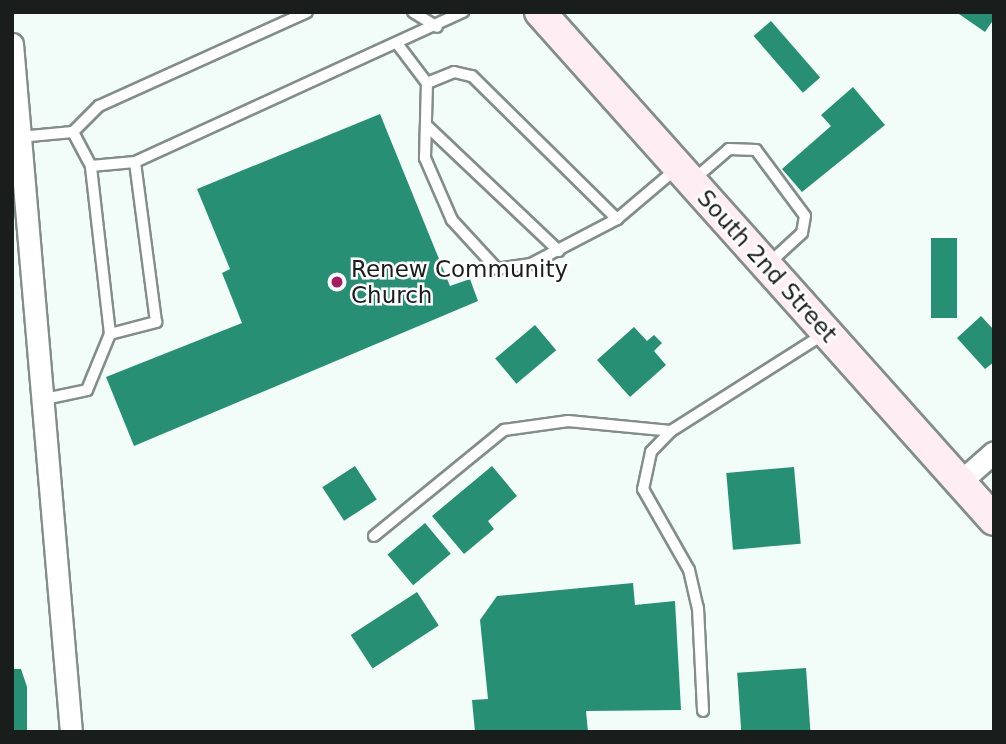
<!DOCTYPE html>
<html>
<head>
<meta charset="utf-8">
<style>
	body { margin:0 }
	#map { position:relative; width:1006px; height:744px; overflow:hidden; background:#f2fdf9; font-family:"DejaVu Sans",sans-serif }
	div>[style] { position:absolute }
	.building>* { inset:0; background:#278f73; transform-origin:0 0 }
	.roads { filter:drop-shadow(2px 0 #838d89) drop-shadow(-2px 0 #838d89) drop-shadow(0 2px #838d89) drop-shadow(0 -2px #838d89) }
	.service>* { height:10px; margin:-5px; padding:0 5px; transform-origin:5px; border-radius:5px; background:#fff }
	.minor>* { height:21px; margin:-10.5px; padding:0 10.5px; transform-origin:10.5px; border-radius:10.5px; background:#fff }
	.secondary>* { height:30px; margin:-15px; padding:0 15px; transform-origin:15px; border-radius:15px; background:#feeef3 }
	.dots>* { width:19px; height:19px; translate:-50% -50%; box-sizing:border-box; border:4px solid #fff; border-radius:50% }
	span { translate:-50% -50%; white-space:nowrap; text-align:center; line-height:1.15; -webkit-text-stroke:5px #fff; paint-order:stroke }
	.street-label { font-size:23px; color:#191d1b }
	.poi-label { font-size:23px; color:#191d1b }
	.left { translate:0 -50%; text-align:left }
	.frame { position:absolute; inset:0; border:14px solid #191d1b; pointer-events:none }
</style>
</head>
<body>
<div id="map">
	<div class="building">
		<div style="clip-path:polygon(956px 12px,994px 12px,994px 19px,985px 32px)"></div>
		<div style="left:771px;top:21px;width:75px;height:23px;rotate:49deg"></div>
		<div style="clip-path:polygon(853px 87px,885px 125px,802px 192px,782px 169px,831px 126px,821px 115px)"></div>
		<div style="clip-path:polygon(380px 114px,450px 286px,470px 279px,478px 301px,134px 446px,106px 377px,242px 323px,222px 273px,230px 269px,197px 189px)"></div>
		<div style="left:931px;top:238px;width:26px;height:80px"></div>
		<div style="clip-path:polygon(981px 316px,994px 330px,994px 362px,985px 369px,957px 338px)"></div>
		<div style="left:535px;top:325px;width:33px;height:52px;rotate:50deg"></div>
		<div style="clip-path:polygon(634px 327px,647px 341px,654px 335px,662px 343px,654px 351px,666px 365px,630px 397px,597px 360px)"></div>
		<div style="left:355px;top:466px;width:40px;height:39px;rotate:57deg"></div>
		<div style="clip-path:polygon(492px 466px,517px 496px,488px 521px,494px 529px,464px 554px,432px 516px)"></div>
		<div style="left:794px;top:467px;width:77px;height:68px;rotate:85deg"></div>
		<div style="left:425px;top:523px;width:40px;height:49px;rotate:50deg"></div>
		<div style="clip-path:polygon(633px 583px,635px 605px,675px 601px,681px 710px,586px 711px,588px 732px,475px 732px,472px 700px,488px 699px,480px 620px,497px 596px)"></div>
		<div style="left:417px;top:592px;width:40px;height:79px;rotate:57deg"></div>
		<div style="left:806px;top:668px;width:64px;height:69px;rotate:86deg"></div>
		<div style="clip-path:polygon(12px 669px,21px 669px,27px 687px,27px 732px,12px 732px)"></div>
	</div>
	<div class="roads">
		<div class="service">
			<div style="left:413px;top:12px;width:28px;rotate:32deg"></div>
			<div style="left:399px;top:46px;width:46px;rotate:52.9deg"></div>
			<div style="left:454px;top:72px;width:18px;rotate:13deg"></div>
			<div style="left:472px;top:76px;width:204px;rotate:44.6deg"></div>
			<div style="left:617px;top:219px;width:97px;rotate:152.4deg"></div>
			<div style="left:531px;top:264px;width:34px;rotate:172deg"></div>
			<div style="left:497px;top:269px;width:67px;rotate:-132.6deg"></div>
			<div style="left:452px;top:220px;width:68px;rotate:-113.5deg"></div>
			<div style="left:425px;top:158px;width:75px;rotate:-88.5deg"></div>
			<div style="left:427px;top:83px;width:29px;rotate:-22deg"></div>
			<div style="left:426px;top:125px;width:183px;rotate:43.5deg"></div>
			<div style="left:19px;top:137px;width:54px;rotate:-5.3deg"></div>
			<div style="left:73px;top:132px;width:37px;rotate:-45deg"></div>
			<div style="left:99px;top:106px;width:228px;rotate:-24.3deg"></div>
			<div style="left:91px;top:166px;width:44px;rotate:-5.2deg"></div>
			<div style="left:135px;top:162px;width:361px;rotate:-24.6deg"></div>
			<div style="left:692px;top:181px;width:49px;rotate:-40.9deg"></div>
			<div style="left:729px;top:149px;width:27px;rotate:2deg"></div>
			<div style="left:756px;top:150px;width:82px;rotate:53.4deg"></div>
			<div style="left:805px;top:216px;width:17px;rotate:100deg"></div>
			<div style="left:802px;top:233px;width:47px;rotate:137.6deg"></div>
			<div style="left:617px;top:219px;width:77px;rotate:-40.3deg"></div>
			<div style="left:110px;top:334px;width:48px;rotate:-14.6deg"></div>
			<div style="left:156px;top:322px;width:161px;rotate:-97.5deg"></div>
			<div style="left:40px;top:400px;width:48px;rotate:-12deg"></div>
			<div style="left:87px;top:390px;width:61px;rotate:-67.7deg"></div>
			<div style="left:110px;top:334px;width:169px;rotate:-96.5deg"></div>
			<div style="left:91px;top:166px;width:38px;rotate:-118deg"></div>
			<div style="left:671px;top:431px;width:29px;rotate:134deg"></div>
			<div style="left:651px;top:452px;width:38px;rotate:102deg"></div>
			<div style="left:643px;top:489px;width:93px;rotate:60.4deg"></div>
			<div style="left:689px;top:570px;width:39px;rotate:77deg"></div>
			<div style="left:698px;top:608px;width:103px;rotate:87.2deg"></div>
			<div style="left:374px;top:536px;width:168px;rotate:-39.2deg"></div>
			<div style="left:504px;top:430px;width:65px;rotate:-8deg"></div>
			<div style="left:568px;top:421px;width:103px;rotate:5.5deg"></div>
			<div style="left:671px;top:431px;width:181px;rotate:-32.4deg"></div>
		</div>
		<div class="minor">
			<div style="left:12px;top:44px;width:691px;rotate:85.1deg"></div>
			<div style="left:960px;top:482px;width:45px;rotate:-41.4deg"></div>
		</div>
		<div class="secondary">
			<div style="left:540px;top:12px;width:681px;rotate:48.21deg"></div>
		</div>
	</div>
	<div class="dots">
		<div style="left:337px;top:282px;background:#a61a5f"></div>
	</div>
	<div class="street-label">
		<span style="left:767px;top:266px;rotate:48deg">South 2nd Street</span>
	</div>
	<div class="poi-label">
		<span class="left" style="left:351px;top:282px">Renew Community<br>Church</span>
	</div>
	<div class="frame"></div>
</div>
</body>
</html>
